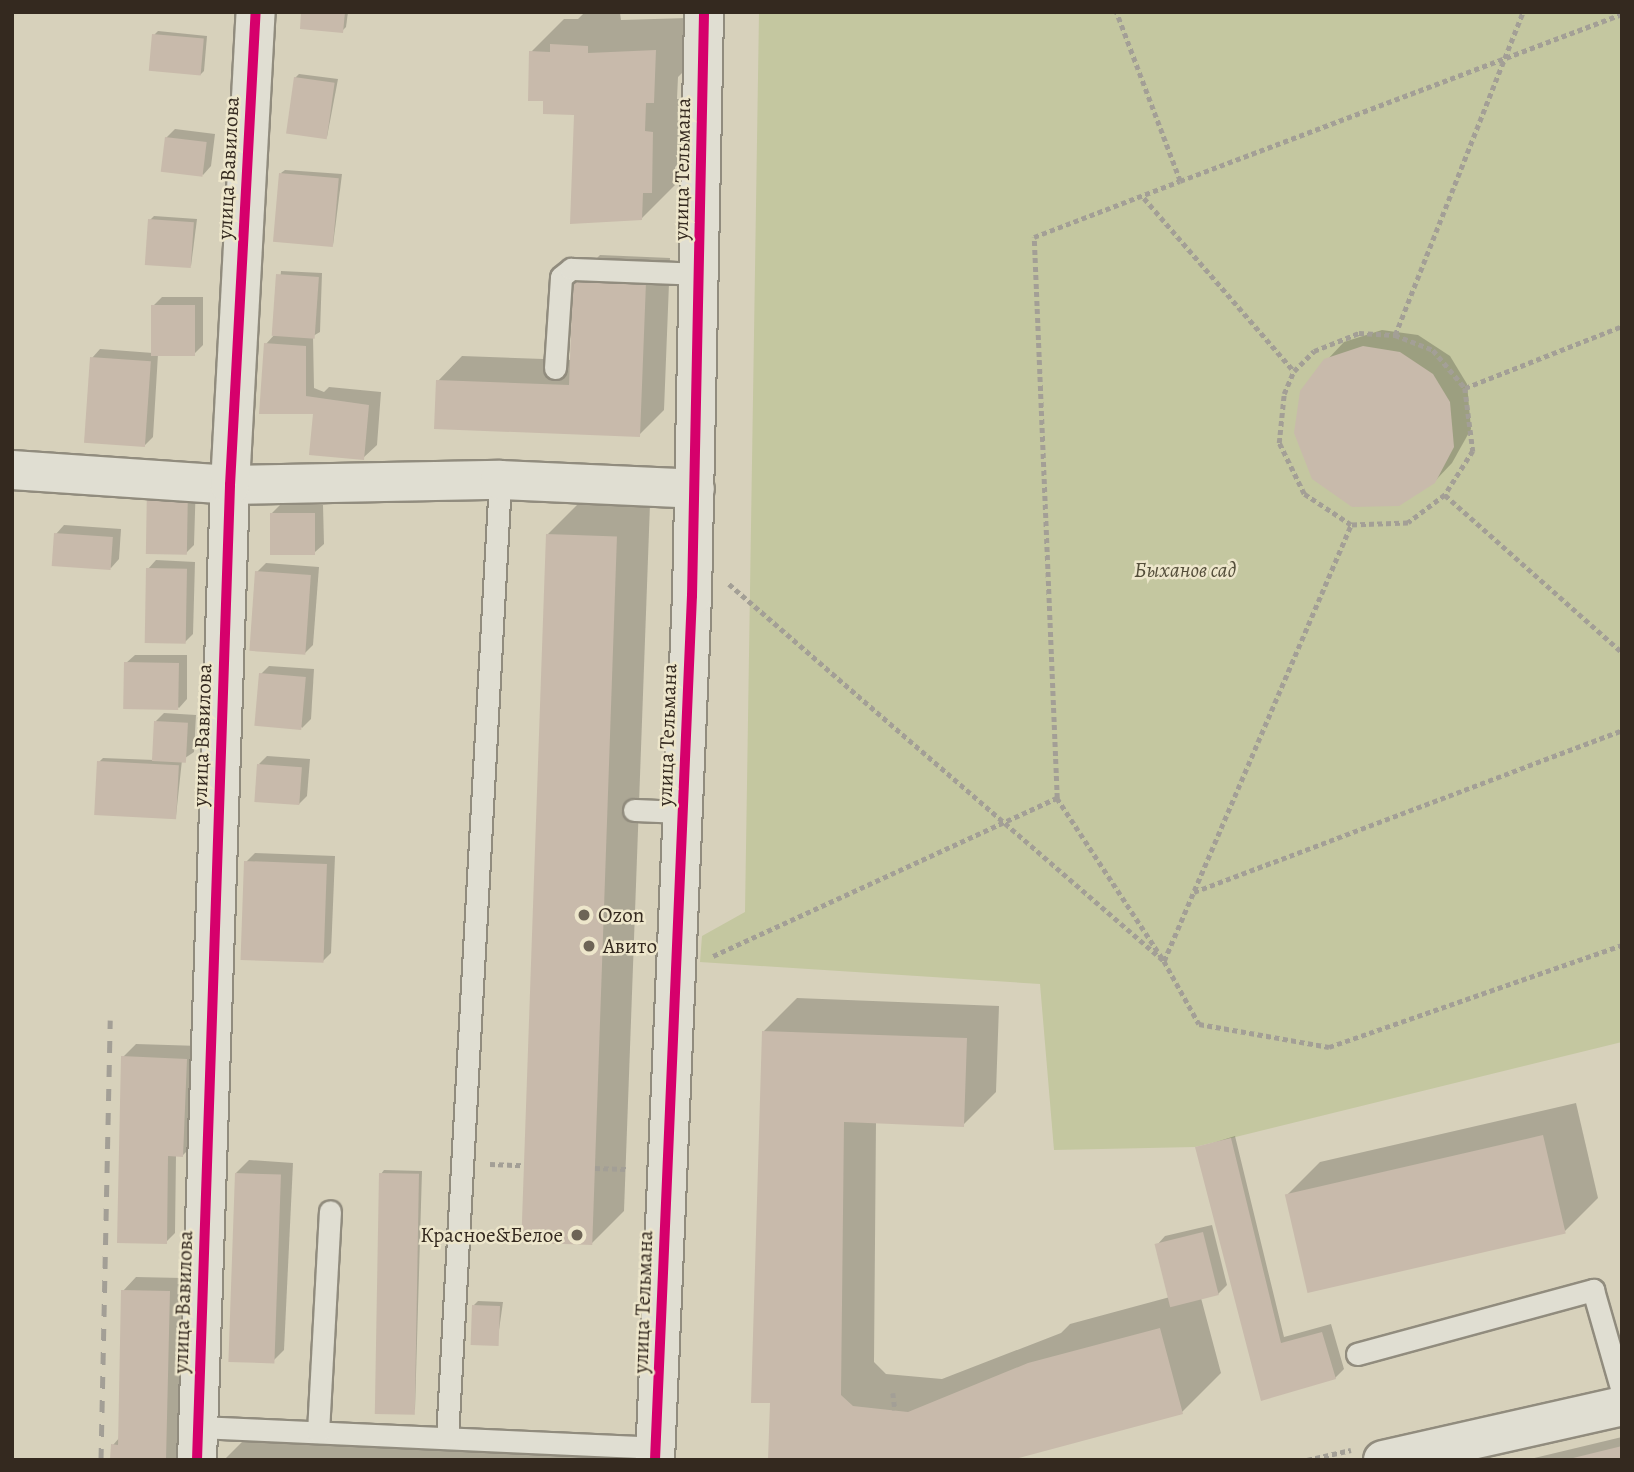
<!DOCTYPE html>
<html>
<head>
<meta charset="utf-8">
<style>
	body { margin:0 }
	#map { position:relative; width:1634px; height:1472px; overflow:hidden; background:#d7d1bb; font-family:Alegreya,serif }
	div>[style] { position:absolute }
	.green>* { inset:0; background:#c4c7a0 }
	.shadow>* { inset:0; background:#0003 }
	.building>* { inset:0; background:#c8baab; transform-origin:0 0 }
	.path>* { height:4.5px; margin-top:-2.25px; transform-origin:0; background:repeating-linear-gradient(90deg,#a39f96 0 5px,transparent 0 8.5px) }
	.roads { filter:drop-shadow(2px 0 #918c7e) drop-shadow(-2px 0 #918c7e) drop-shadow(0 2px #918c7e) drop-shadow(0 -2px #918c7e) }
	.lane>* { height:21px; margin:-10.5px; padding:0 10.5px; transform-origin:10.5px; border-radius:10.5px; background:#e0ded2 }
	.street>* { height:38px; margin:-19px; padding:0 19px; transform-origin:19px; border-radius:19px; background:#e0ded2 }
	.rail>* { height:5px; margin-top:-2.5px; transform-origin:0; background:repeating-linear-gradient(90deg,#a39f96 0 12px,transparent 0 24px) }
	.cycleway>* { height:10px; margin:-5px; padding:0 5px; transform-origin:5px; border-radius:5px; background:#d6006c }
	.dots>* { width:19px; height:19px; translate:-50% -50%; box-sizing:border-box; border:4px solid #ede6cb; border-radius:50% }
	span { translate:-50% -50%; white-space:nowrap; text-align:center; line-height:1.15; -webkit-text-stroke:5px #ede6cb; paint-order:stroke }
	.street-label { font-size:21px; color:#34291f }
	.park-label { font-size:21px; color:#544e3a; font-style:italic }
	.poi-label { font-size:21px; color:#34291f }
	.left { translate:0 -50%; text-align:left }
	.right { translate:-100% -50%; text-align:right }
	.frame { position:absolute; inset:0; border:14px solid #34291f; pointer-events:none }
</style>
</head>
<body>
<div id="map">
	<div class="green">
		<div style="clip-path:polygon(759px 12px,1622px 12px,1622px 1042px,1195px 1147px,1054px 1150px,1040px 984px,700px 962px,702px 936px,745px 912px)"></div>
	</div>
	<div class="shadow">
		<div style="clip-path:polygon(303px 12px,348px 12px,346px 27px,342px 31px)"></div>
		<div style="clip-path:polygon(585px 12px,620px 13px,621px 20px,688px 18px,687px 68px,678px 77px,677px 99px,685px 99px,684px 158px,675px 167px,675px 185px,642px 218px,576px 114px,545px 100px,531px 52px,564px 19px,578px 19px)"></div>
		<div style="clip-path:polygon(158px 31px,207px 36px,204px 71px,200px 75px,154px 35px)"></div>
		<div style="clip-path:polygon(299px 74px,338px 79px,327px 137px,295px 78px)"></div>
		<div style="clip-path:polygon(175px 129px,215px 134px,211px 166px,203px 175px,166px 138px)"></div>
		<div style="clip-path:polygon(285px 170px,342px 174px,333px 245px,281px 173px)"></div>
		<div style="clip-path:polygon(154px 216px,197px 219px,191px 266px,150px 220px)"></div>
		<div style="clip-path:polygon(600px 255px,670px 258px,664px 410px,639px 435px,438px 381px,462px 356px,572px 360px,575px 280px)"></div>
		<div style="clip-path:polygon(281px 271px,322px 273px,320px 332px,313px 336px,314px 388px,324px 392px,329px 387px,381px 392px,377px 445px,363px 458px,315px 413px,266px 344px,275px 334px)"></div>
		<div style="clip-path:polygon(162px 297px,203px 297px,203px 345px,194px 354px,158px 354px,153px 437px,144px 446px,92px 358px,100px 349px,153px 353px,153px 306px)"></div>
		<div style="clip-path:polygon(1382px 330px,1418px 335px,1450px 356px,1467px 384px,1471px 429px,1452px 463px,1434px 482px,1326px 361px,1344px 342px)"></div>
		<div style="clip-path:polygon(158px 479px,196px 480px,194px 545px,185px 554px)"></div>
		<div style="clip-path:polygon(580px 502px,650px 504px,624px 1211px,591px 1244px,547px 535px)"></div>
		<div style="clip-path:polygon(280px 505px,323px 505px,324px 544px,315px 552px,271px 514px)"></div>
		<div style="clip-path:polygon(64px 525px,121px 529px,119px 559px,111px 568px,56px 534px)"></div>
		<div style="clip-path:polygon(156px 560px,195px 562px,193px 634px,184px 643px,148px 569px)"></div>
		<div style="clip-path:polygon(266px 563px,319px 567px,313px 645px,305px 653px,257px 572px)"></div>
		<div style="clip-path:polygon(135px 655px,187px 655px,187px 699px,179px 708px,126px 663px)"></div>
		<div style="clip-path:polygon(269px 666px,314px 669px,311px 719px,302px 728px,261px 674px)"></div>
		<div style="clip-path:polygon(164px 713px,196px 715px,194px 752px,182px 760px,176px 816px,99px 762px,103px 758px,154px 760px,156px 721px)"></div>
		<div style="clip-path:polygon(267px 756px,310px 759px,307px 796px,299px 804px,259px 764px)"></div>
		<div style="clip-path:polygon(255px 853px,335px 856px,331px 953px,322px 962px,246px 862px)"></div>
		<div style="clip-path:polygon(797px 998px,999px 1006px,996px 1092px,963px 1125px,876px 1122px,874px 1362px,886px 1374px,942px 1379px,1061px 1333px,1070px 1324px,1170px 1297px,1157px 1245px,1165px 1236px,1212px 1225px,1227px 1285px,1218px 1294px,1201px 1298px,1221px 1373px,1182px 1412px,1002px 1460px,772px 1401px,764px 1031px)"></div>
		<div style="clip-path:polygon(136px 1044px,200px 1046px,196px 1142px,183px 1155px,176px 1155px,175px 1233px,166px 1242px,123px 1057px)"></div>
		<div style="clip-path:polygon(1576px 1103px,1598px 1198px,1565px 1231px,1287px 1195px,1320px 1162px)"></div>
		<div style="clip-path:polygon(1235px 1136px,1284px 1337px,1331px 1324px,1344px 1369px,1335px 1378px,1262px 1399px,1197px 1148px)"></div>
		<div style="clip-path:polygon(249px 1160px,293px 1163px,284px 1350px,271px 1363px,236px 1173px)"></div>
		<div style="clip-path:polygon(384px 1170px,422px 1171px,415px 1409px,411px 1413px,381px 1174px)"></div>
		<div style="clip-path:polygon(136px 1277px,182px 1278px,177px 1460px,112px 1460px,113px 1445px,120px 1437px,123px 1291px)"></div>
		<div style="clip-path:polygon(478px 1301px,503px 1302px,497px 1344px,474px 1305px)"></div>
		<div style="clip-path:polygon(253px 1431px,622px 1440px,622px 1460px,224px 1460px)"></div>
		<div style="clip-path:polygon(1622px 1437px,1622px 1460px,1526px 1460px)"></div>
	</div>
	<div class="building">
		<div style="clip-path:polygon(301px 12px,345px 12px,343px 33px,300px 29px)"></div>
		<div style="left:152px;top:34px;width:52px;height:37px;rotate:5deg"></div>
		<div style="clip-path:polygon(550px 44px,588px 46px,588px 53px,656px 50px,654px 103px,646px 103px,645px 131px,653px 132px,652px 193px,643px 193px,642px 220px,570px 224px,574px 115px,543px 114px,543px 101px,528px 101px,529px 51px,550px 52px)"></div>
		<div style="left:294px;top:77px;width:41px;height:57px;rotate:8deg"></div>
		<div style="left:165px;top:137px;width:42px;height:35px;rotate:7deg"></div>
		<div style="left:279px;top:173px;width:60px;height:69px;rotate:5deg"></div>
		<div style="left:148px;top:219px;width:46px;height:46px;rotate:4deg"></div>
		<div style="left:276px;top:274px;width:43px;height:62px;rotate:4deg"></div>
		<div style="clip-path:polygon(573px 279px,646px 282px,640px 437px,434px 429px,436px 380px,569px 385px)"></div>
		<div style="left:151px;top:305px;width:44px;height:51px"></div>
		<div style="clip-path:polygon(264px 343px,306px 346px,306px 396px,369px 405px,364px 460px,309px 455px,313px 414px,259px 414px)"></div>
		<div style="clip-path:polygon(1363px 346px,1400px 352px,1433px 374px,1450px 402px,1454px 447px,1435px 483px,1399px 506px,1352px 507px,1312px 479px,1294px 433px,1300px 391px,1324px 359px)"></div>
		<div style="left:90px;top:357px;width:61px;height:86px;rotate:4deg"></div>
		<div style="left:147px;top:487px;width:41px;height:67px;rotate:1deg"></div>
		<div style="left:270px;top:513px;width:45px;height:42px"></div>
		<div style="left:54px;top:533px;width:59px;height:33px;rotate:4deg"></div>
		<div style="left:546px;top:534px;width:71px;height:709px;rotate:2deg"></div>
		<div style="left:146px;top:568px;width:41px;height:75px;rotate:1deg"></div>
		<div style="left:255px;top:571px;width:56px;height:80px;rotate:4deg"></div>
		<div style="left:124px;top:662px;width:55px;height:47px;rotate:1deg"></div>
		<div style="left:259px;top:673px;width:47px;height:53px;rotate:5deg"></div>
		<div style="left:154px;top:721px;width:34px;height:40px;rotate:3deg"></div>
		<div style="left:97px;top:761px;width:82px;height:54px;rotate:3deg"></div>
		<div style="left:257px;top:764px;width:45px;height:38px;rotate:4deg"></div>
		<div style="left:244px;top:861px;width:83px;height:99px;rotate:2deg"></div>
		<div style="clip-path:polygon(762px 1031px,967px 1038px,964px 1127px,844px 1122px,841px 1395px,853px 1406px,908px 1412px,1028px 1363px,1160px 1328px,1183px 1414px,1011px 1460px,768px 1460px,770px 1403px,751px 1403px)"></div>
		<div style="clip-path:polygon(121px 1056px,187px 1059px,183px 1157px,168px 1156px,167px 1244px,117px 1243px)"></div>
		<div style="left:1543px;top:1135px;width:101px;height:265px;rotate:77deg"></div>
		<div style="clip-path:polygon(1231px 1138px,1281px 1343px,1322px 1332px,1336px 1379px,1261px 1401px,1195px 1147px)"></div>
		<div style="left:235px;top:1173px;width:46px;height:189px;rotate:2deg"></div>
		<div style="left:379px;top:1173px;width:40px;height:241px;rotate:1deg"></div>
		<div style="left:1203px;top:1232px;width:65px;height:50px;rotate:76deg"></div>
		<div style="clip-path:polygon(121px 1290px,170px 1291px,166px 1460px,110px 1460px,111px 1444px,118px 1445px)"></div>
		<div style="left:472px;top:1305px;width:28px;height:40px;rotate:2deg"></div>
		<div style="clip-path:polygon(1622px 1446px,1622px 1460px,1569px 1460px,1569px 1459px)"></div>
	</div>
	<div class="path">
		<div style="left:1180px;top:181px;width:472px;rotate:-20.7deg"></div>
		<div style="left:1144px;top:198px;width:229px;rotate:49.1deg"></div>
		<div style="left:1359px;top:333px;width:36px;rotate:3deg"></div>
		<div style="left:1395px;top:335px;width:41px;rotate:21.5deg"></div>
		<div style="left:1433px;top:350px;width:50px;rotate:49.9deg"></div>
		<div style="left:1465px;top:388px;width:64px;rotate:82.8deg"></div>
		<div style="left:1473px;top:451px;width:52px;rotate:122.5deg"></div>
		<div style="left:1445px;top:495px;width:46px;rotate:142.9deg"></div>
		<div style="left:1408px;top:523px;width:57px;rotate:178deg"></div>
		<div style="left:1351px;top:525px;width:56px;rotate:-146.6deg"></div>
		<div style="left:1304px;top:494px;width:57px;rotate:-116.1deg"></div>
		<div style="left:1279px;top:443px;width:49px;rotate:-84.2deg"></div>
		<div style="left:1284px;top:394px;width:25px;rotate:-67deg"></div>
		<div style="left:1294px;top:371px;width:28px;rotate:-45deg"></div>
		<div style="left:1314px;top:351px;width:48px;rotate:-21.8deg"></div>
		<div style="left:1395px;top:335px;width:347px;rotate:-68.4deg"></div>
		<div style="left:1465px;top:388px;width:169px;rotate:-21.5deg"></div>
		<div style="left:1445px;top:495px;width:237px;rotate:41.6deg"></div>
		<div style="left:729px;top:584px;width:576px;rotate:40.91deg"></div>
		<div style="left:1164px;top:961px;width:474px;rotate:-66.8deg"></div>
		<div style="left:1057px;top:798px;width:195px;rotate:56.7deg"></div>
		<div style="left:1164px;top:961px;width:72px;rotate:60.9deg"></div>
		<div style="left:1199px;top:1024px;width:132px;rotate:10deg"></div>
		<div style="left:1329px;top:1047px;width:310px;rotate:-19.2deg"></div>
		<div style="left:1194px;top:892px;width:458px;rotate:-20.7deg"></div>
		<div style="left:713px;top:956px;width:379px;rotate:-24.7deg"></div>
		<div style="left:1057px;top:798px;width:561px;rotate:-92.35deg"></div>
		<div style="left:1034px;top:237px;width:156px;rotate:-21deg"></div>
		<div style="left:1180px;top:181px;width:181px;rotate:-110.7deg"></div>
		<div style="left:490px;top:1164px;width:34px;rotate:2deg"></div>
		<div style="left:595px;top:1168px;width:31px;rotate:2deg"></div>
		<div style="left:893px;top:1393px;width:17px;rotate:83deg"></div>
		<div style="left:1307px;top:1460px;width:45px;rotate:-12.8deg"></div>
	</div>
	<div class="roads">
		<div class="lane">
			<div style="left:555px;top:368px;width:91px;rotate:-86.2deg"></div>
			<div style="left:561px;top:277px;width:13px;rotate:-39deg"></div>
			<div style="left:571px;top:269px;width:128px;rotate:2.2deg"></div>
			<div style="left:634px;top:810px;width:49px;rotate:2.3deg"></div>
			<div style="left:1357px;top:1354px;width:245px;rotate:-15.2deg"></div>
			<div style="left:1593px;top:1290px;width:105px;rotate:74deg"></div>
			<div style="left:198px;top:1427px;width:458px;rotate:2.6deg"></div>
			<div style="left:318px;top:1432px;width:221px;rotate:-86.9deg"></div>
			<div style="left:447px;top:1438px;width:959px;rotate:-86.83deg"></div>
		</div>
		<div class="street">
			<div style="left:12px;top:470px;width:219px;rotate:3.9deg"></div>
			<div style="left:230px;top:485px;width:270px;rotate:-1.1deg"></div>
			<div style="left:500px;top:480px;width:195px;rotate:2.6deg"></div>
			<div style="left:197px;top:1460px;width:976px;rotate:-88.06deg"></div>
			<div style="left:230px;top:485px;width:474px;rotate:-86.9deg"></div>
			<div style="left:655px;top:1460px;width:865px;rotate:-87.55deg"></div>
			<div style="left:692px;top:596px;width:584px;rotate:-88.82deg"></div>
			<div style="left:1383px;top:1460px;width:245px;rotate:-12.7deg"></div>
		</div>
	</div>
	<div class="rail">
		<div style="left:101px;top:1460px;width:440px;rotate:-88.8deg"></div>
	</div>
	<div class="cycleway">
		<div style="left:197px;top:1460px;width:976px;rotate:-88.06deg"></div>
		<div style="left:230px;top:485px;width:474px;rotate:-86.9deg"></div>
		<div style="left:655px;top:1460px;width:865px;rotate:-87.55deg"></div>
		<div style="left:692px;top:596px;width:584px;rotate:-88.82deg"></div>
	</div>
	<div class="dots">
		<div style="left:584px;top:915px;background:#6d6456"></div>
		<div style="left:589px;top:946px;background:#6d6456"></div>
		<div style="left:577px;top:1235px;background:#6d6456"></div>
	</div>
	<div class="street-label">
		<span style="left:228px;top:168px;rotate:-87deg">улица Вавилова</span>
		<span style="left:682px;top:169px;rotate:-89deg">улица Тельмана</span>
		<span style="left:202px;top:735px;rotate:-88deg">улица Вавилова</span>
		<span style="left:667px;top:735px;rotate:-88deg">улица Тельмана</span>
		<span style="left:183px;top:1302px;rotate:-88deg">улица Вавилова</span>
		<span style="left:643px;top:1302px;rotate:-88deg">улица Тельмана</span>
	</div>
	<div class="park-label">
		<span style="left:1185px;top:570px">Быханов сад</span>
	</div>
	<div class="poi-label">
		<span class="left" style="left:598px;top:915px">Ozon</span>
		<span class="left" style="left:603px;top:946px">Авито</span>
		<span class="right" style="left:563px;top:1235px">Красное&amp;Белое</span>
	</div>
	<div class="frame"></div>
</div>
</body>
</html>
